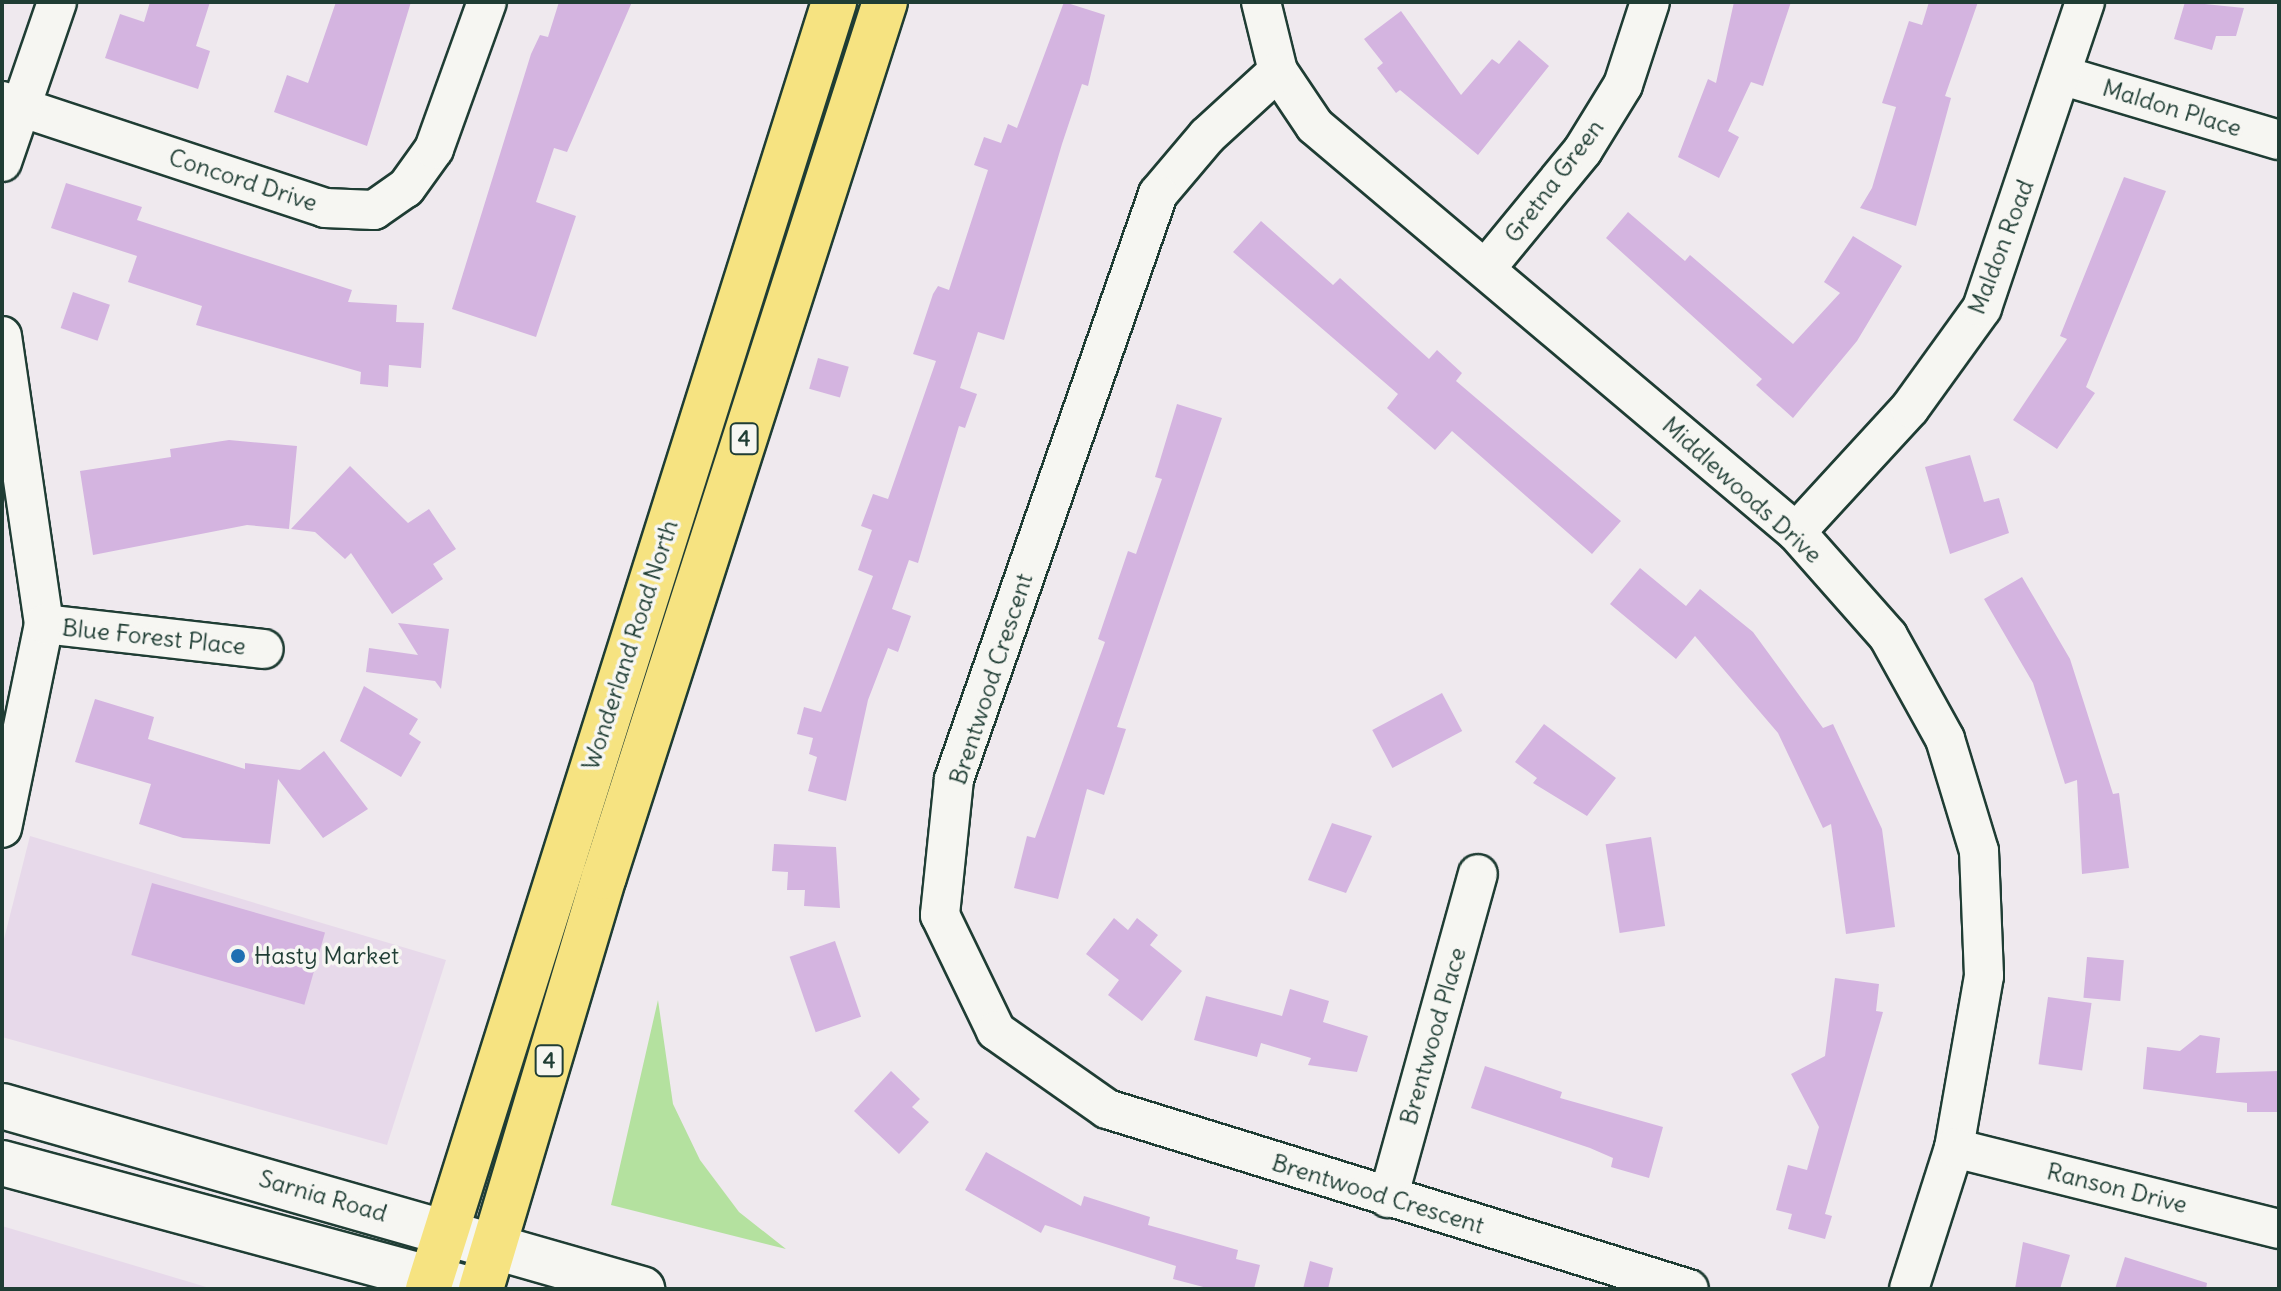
<!DOCTYPE html>
<html>
<head>
<meta charset="utf-8">
<style>
	body { margin:0 }
	#map { position:relative; width:2281px; height:1291px; overflow:hidden; background:#efe9ee; font-family:Delius,sans-serif }
	div>[style] { position:absolute }
	.built>* { inset:0; background:#e7d9ea }
	.green>* { inset:0; background:#b4e19f }
	.building>* { inset:0; background:#d4b4e0; transform-origin:0 0 }
	.roads { filter:drop-shadow(2px 0 #1f3d34) drop-shadow(-2px 0 #1f3d34) drop-shadow(0 2px #1f3d34) drop-shadow(0 -2px #1f3d34) }
	.street>* { height:38px; margin:-19px; padding:0 19px; transform-origin:19px; border-radius:19px; background:#f6f6f2 }
	.secondary>* { height:44px; margin:-22px; padding:0 22px; transform-origin:22px; border-radius:22px; background:#f6f6f2 }
	.primary>* { height:44px; margin:-22px; padding:0 22px; transform-origin:22px; border-radius:22px; background:#f6e381 }
	.dots>* { width:22px; height:22px; translate:-50% -50%; box-sizing:border-box; border:4px solid #f6f6f2; border-radius:50% }
	span { translate:-50% -50%; white-space:nowrap; text-align:center; line-height:1.15; -webkit-text-stroke:7px #f6f6f2; paint-order:stroke }
	.shield-label span { padding:2px 6px; background:#f6f6f2; border:2px solid; border-radius:6px; -webkit-text-stroke-width:0 }
	.shield-label { font-size:22px; color:#1f3d34; font-weight:700 }
	.street-label { font-size:24px; color:#1f3d34 }
	.poi-label { font-size:24px; color:#1f3d34 }
	.left { translate:0 -50%; text-align:left }
	.frame { position:absolute; inset:0; border:4px solid #1f3d34; pointer-events:none }
</style>
</head>
<body>
<div id="map">
	<div class="built">
		<div style="clip-path:polygon(30px 836px,446px 960px,387px 1145px,2px 1037px,2px 947px)"></div>
		<div style="clip-path:polygon(2px 1226px,213px 1289px,2px 1289px)"></div>
	</div>
	<div class="green">
		<div style="clip-path:polygon(658px 1000px,673px 1104px,700px 1160px,739px 1212px,786px 1249px,611px 1205px)"></div>
	</div>
	<div class="building">
		<div style="clip-path:polygon(150px 2px,210px 2px,196px 46px,210px 51px,198px 89px,105px 58px,120px 14px,144px 22px)"></div>
		<div style="clip-path:polygon(336px 2px,411px 2px,367px 146px,274px 112px,287px 75px,308px 83px)"></div>
		<div style="clip-path:polygon(559px 2px,632px 2px,567px 152px,554px 148px,536px 202px,576px 216px,536px 337px,452px 309px,531px 54px,540px 35px,548px 37px)"></div>
		<div style="clip-path:polygon(1064px 2px,1105px 15px,1088px 86px,1082px 84px,1062px 144px,1004px 340px,978px 332px,960px 388px,977px 394px,965px 428px,959px 426px,918px 563px,909px 560px,892px 609px,911px 616px,898px 652px,888px 648px,868px 700px,846px 801px,808px 791px,817px 757px,809px 754px,813px 738px,797px 734px,804px 707px,821px 712px,873px 576px,858px 570px,872px 530px,861px 526px,873px 494px,888px 499px,936px 361px,913px 354px,933px 294px,938px 286px,949px 290px,988px 170px,974px 165px,984px 137px,1001px 143px,1008px 124px,1017px 128px)"></div>
		<div style="clip-path:polygon(1734px 2px,1791px 2px,1763px 86px,1751px 82px,1728px 131px,1739px 137px,1719px 178px,1678px 157px,1708px 79px,1716px 83px)"></div>
		<div style="clip-path:polygon(1929px 2px,1978px 2px,1945px 96px,1951px 98px,1916px 226px,1860px 208px,1872px 188px,1896px 107px,1882px 103px,1909px 21px,1922px 25px)"></div>
		<div style="clip-path:polygon(2185px 2px,2244px 8px,2236px 36px,2216px 36px,2212px 50px,2174px 39px)"></div>
		<div style="clip-path:polygon(1401px 11px,1461px 95px,1492px 59px,1499px 64px,1519px 40px,1549px 66px,1478px 155px,1400px 90px,1396px 93px,1377px 68px,1383px 63px,1364px 39px)"></div>
		<div style="clip-path:polygon(2124px 177px,2166px 191px,2086px 387px,2095px 393px,2057px 449px,2013px 420px,2067px 339px,2060px 336px)"></div>
		<div style="clip-path:polygon(66px 183px,142px 207px,137px 220px,352px 290px,348px 302px,397px 305px,396px 322px,424px 323px,421px 368px,389px 365px,388px 387px,360px 384px,361px 372px,196px 325px,202px 306px,128px 282px,137px 256px,51px 228px)"></div>
		<div style="clip-path:polygon(1628px 212px,1685px 261px,1690px 255px,1793px 344px,1840px 293px,1824px 282px,1853px 236px,1902px 266px,1857px 341px,1793px 418px,1756px 385px,1762px 379px,1606px 238px)"></div>
		<div style="clip-path:polygon(1261px 221px,1333px 285px,1340px 278px,1429px 359px,1437px 350px,1462px 373px,1456px 381px,1621px 521px,1592px 554px,1452px 431px,1435px 450px,1387px 408px,1398px 394px,1233px 252px)"></div>
		<div style="left:73px;top:292px;width:39px;height:38px;rotate:19deg"></div>
		<div style="left:818px;top:358px;width:32px;height:32px;rotate:16deg"></div>
		<div style="clip-path:polygon(1177px 404px,1222px 418px,1117px 727px,1126px 729px,1104px 795px,1087px 789px,1058px 899px,1014px 888px,1027px 836px,1035px 838px,1105px 642px,1098px 639px,1128px 551px,1136px 554px,1162px 479px,1155px 477px)"></div>
		<div style="clip-path:polygon(229px 440px,297px 446px,289px 529px,247px 525px,93px 555px,80px 471px,171px 457px,170px 449px)"></div>
		<div style="clip-path:polygon(1970px 455px,1984px 502px,1999px 498px,2009px 533px,1950px 554px,1925px 467px)"></div>
		<div style="clip-path:polygon(350px 466px,408px 523px,429px 509px,456px 549px,433px 564px,443px 579px,392px 614px,351px 553px,345px 559px,315px 532px,291px 529px)"></div>
		<div style="clip-path:polygon(1640px 568px,1686px 606px,1700px 589px,1753px 632px,1823px 728px,1833px 724px,1882px 829px,1895px 927px,1846px 934px,1831px 824px,1823px 828px,1778px 733px,1695px 636px,1676px 659px,1610px 604px)"></div>
		<div style="clip-path:polygon(2022px 577px,2070px 659px,2113px 794px,2119px 793px,2129px 868px,2082px 874px,2077px 780px,2065px 784px,2033px 683px,1984px 599px)"></div>
		<div style="clip-path:polygon(398px 623px,449px 629px,441px 689px,435px 681px,366px 672px,369px 648px,418px 655px)"></div>
		<div style="clip-path:polygon(364px 686px,418px 719px,409px 734px,421px 742px,401px 777px,340px 741px)"></div>
		<div style="left:1442px;top:693px;width:43px;height:79px;rotate:62deg"></div>
		<div style="clip-path:polygon(95px 699px,154px 717px,148px 739px,245px 769px,245px 763px,300px 770px,324px 751px,368px 809px,323px 838px,278px 779px,270px 844px,183px 838px,139px 824px,151px 784px,75px 762px)"></div>
		<div style="clip-path:polygon(1544px 724px,1616px 778px,1587px 816px,1533px 783px,1537px 778px,1515px 762px)"></div>
		<div style="clip-path:polygon(1332px 823px,1372px 836px,1346px 893px,1308px 880px)"></div>
		<div style="left:1651px;top:837px;width:90px;height:46px;rotate:81deg"></div>
		<div style="clip-path:polygon(774px 844px,836px 847px,840px 908px,804px 906px,805px 890px,787px 890px,788px 872px,772px 871px)"></div>
		<div style="left:152px;top:883px;width:180px;height:75px;rotate:16deg"></div>
		<div style="clip-path:polygon(1114px 918px,1128px 930px,1137px 918px,1158px 935px,1150px 945px,1182px 971px,1142px 1021px,1108px 995px,1119px 980px,1086px 954px)"></div>
		<div style="left:835px;top:941px;width:80px;height:48px;rotate:71deg"></div>
		<div style="left:2087px;top:957px;width:37px;height:41px;rotate:5deg"></div>
		<div style="clip-path:polygon(1835px 978px,1879px 984px,1876px 1011px,1883px 1012px,1825px 1214px,1832px 1216px,1825px 1239px,1788px 1229px,1792px 1214px,1776px 1210px,1788px 1165px,1807px 1170px,1819px 1127px,1791px 1074px,1825px 1056px)"></div>
		<div style="clip-path:polygon(1290px 989px,1329px 1001px,1323px 1022px,1368px 1036px,1357px 1072px,1308px 1065px,1311px 1058px,1261px 1043px,1257px 1057px,1194px 1040px,1206px 996px,1282px 1016px)"></div>
		<div style="left:2048px;top:997px;width:44px;height:68px;rotate:8deg"></div>
		<div style="clip-path:polygon(2200px 1035px,2220px 1038px,2216px 1073px,2279px 1071px,2279px 1112px,2247px 1112px,2247px 1103px,2143px 1089px,2147px 1047px,2180px 1051px)"></div>
		<div style="clip-path:polygon(1485px 1066px,1562px 1092px,1560px 1098px,1663px 1127px,1649px 1178px,1611px 1167px,1613px 1158px,1590px 1148px,1471px 1108px)"></div>
		<div style="clip-path:polygon(891px 1071px,920px 1099px,912px 1107px,929px 1122px,899px 1154px,854px 1111px)"></div>
		<div style="clip-path:polygon(986px 1152px,1081px 1206px,1084px 1196px,1150px 1217px,1148px 1225px,1238px 1250px,1236px 1259px,1260px 1265px,1254px 1289px,1211px 1289px,1173px 1279px,1176px 1266px,1045px 1225px,1041px 1233px,965px 1190px)"></div>
		<div style="clip-path:polygon(2023px 1242px,2070px 1255px,2060px 1289px,2015px 1289px)"></div>
		<div style="clip-path:polygon(2125px 1257px,2207px 1283px,2206px 1289px,2115px 1289px)"></div>
		<div style="clip-path:polygon(1310px 1261px,1333px 1268px,1328px 1289px,1303px 1289px)"></div>
	</div>
	<div class="roads">
		<div class="street">
			<div style="left:1261px;top:2px;width:71px;rotate:76.2deg"></div>
			<div style="left:1278px;top:71px;width:66px;rotate:56.1deg"></div>
			<div style="left:1315px;top:126px;width:629px;rotate:40.17deg"></div>
			<div style="left:1796px;top:532px;width:139px;rotate:48.5deg"></div>
			<div style="left:1888px;top:636px;width:118px;rotate:61deg"></div>
			<div style="left:1945px;top:739px;width:117px;rotate:73.1deg"></div>
			<div style="left:1979px;top:851px;width:125px;rotate:87.7deg"></div>
			<div style="left:1984px;top:976px;width:175px;rotate:99.9deg"></div>
			<div style="left:1954px;top:1148px;width:148px;rotate:107.7deg"></div>
			<div style="left:1278px;top:71px;width:96px;rotate:137.5deg"></div>
			<div style="left:1207px;top:136px;width:76px;rotate:130.2deg"></div>
			<div style="left:1158px;top:194px;width:620px;rotate:109.22deg"></div>
			<div style="left:954px;top:779px;width:137px;rotate:95.9deg"></div>
			<div style="left:940px;top:915px;width:129px;rotate:64.2deg"></div>
			<div style="left:996px;top:1031px;width:136px;rotate:35.1deg"></div>
			<div style="left:1107px;top:1109px;width:609px;rotate:17.19deg"></div>
			<div style="left:2064px;top:76px;width:224px;rotate:16.6deg"></div>
			<div style="left:2px;top:101px;width:340px;rotate:18.3deg"></div>
			<div style="left:325px;top:208px;width:49px;rotate:2.3deg"></div>
			<div style="left:374px;top:210px;width:39px;rotate:-35deg"></div>
			<div style="left:406px;top:188px;width:48px;rotate:-54.3deg"></div>
			<div style="left:434px;top:149px;width:156px;rotate:-70.2deg"></div>
			<div style="left:2px;top:162px;width:169px;rotate:-71deg"></div>
			<div style="left:1487px;top:267px;width:151px;rotate:-50.6deg"></div>
			<div style="left:1583px;top:150px;width:76px;rotate:-58.4deg"></div>
			<div style="left:1623px;top:85px;width:87px;rotate:-72deg"></div>
			<div style="left:2px;top:336px;width:291px;rotate:81.7deg"></div>
			<div style="left:44px;top:624px;width:208px;rotate:101.6deg"></div>
			<div style="left:1796px;top:532px;width:168px;rotate:-47.4deg"></div>
			<div style="left:1910px;top:408px;width:123px;rotate:-54.2deg"></div>
			<div style="left:1982px;top:308px;width:323px;rotate:-71.4deg"></div>
			<div style="left:44px;top:624px;width:221px;rotate:6.5deg"></div>
			<div style="left:1954px;top:1148px;width:335px;rotate:14deg"></div>
			<div style="left:1388px;top:1198px;width:336px;rotate:-74.5deg"></div>
		</div>
		<div class="secondary">
			<div style="left:2px;top:1106px;width:666px;rotate:15.96deg"></div>
			<div style="left:2px;top:1163px;width:483px;rotate:15.1deg"></div>
		</div>
		<div class="primary">
			<div style="left:428px;top:1289px;width:1350px;rotate:-72.49deg"></div>
			<div style="left:481px;top:1289px;width:430px;rotate:-73.4deg"></div>
			<div style="left:604px;top:877px;width:919px;rotate:-72.2deg"></div>
		</div>
	</div>
	<div class="dots">
		<div style="left:238px;top:956px;background:#1f6fb2"></div>
	</div>
	<div class="shield-label">
		<span style="left:744px;top:439px">4</span>
		<span style="left:549px;top:1061px">4</span>
	</div>
	<div class="street-label">
		<span style="left:2172px;top:108px;rotate:17deg">Maldon Place</span>
		<span style="left:243px;top:180px;rotate:18deg">Concord Drive</span>
		<span style="left:1554px;top:181px;rotate:-53deg">Gretna Green</span>
		<span style="left:2001px;top:247px;rotate:-69deg">Maldon Road</span>
		<span style="left:1742px;top:490px;rotate:42deg">Middlewoods Drive</span>
		<span style="left:154px;top:637px;rotate:6deg">Blue Forest Place</span>
		<span style="left:630px;top:645px;rotate:-72deg">Wonderland Road North</span>
		<span style="left:991px;top:679px;rotate:-72deg">Brentwood Crescent</span>
		<span style="left:1433px;top:1036px;rotate:-74deg">Brentwood Place</span>
		<span style="left:2117px;top:1188px;rotate:14deg">Ranson Drive</span>
		<span style="left:1378px;top:1194px;rotate:17deg">Brentwood Crescent</span>
		<span style="left:323px;top:1196px;rotate:16deg">Sarnia Road</span>
	</div>
	<div class="poi-label">
		<span class="left" style="left:254px;top:956px">Hasty Market</span>
	</div>
	<div class="frame"></div>
</div>
</body>
</html>
